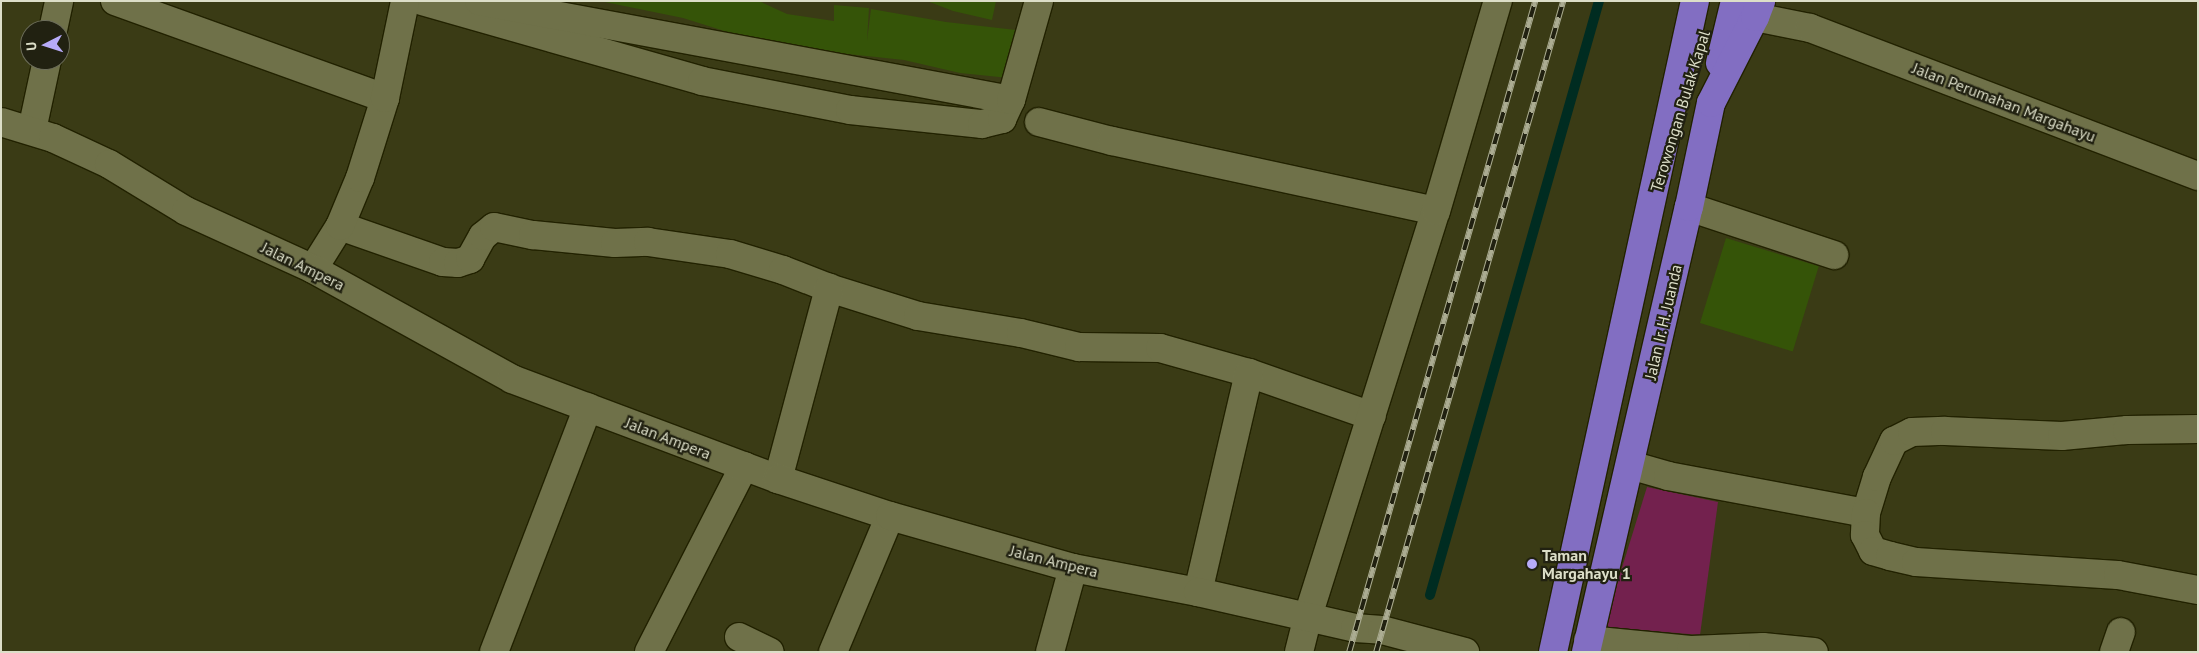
<!DOCTYPE html>
<html>
<head>
<meta charset="utf-8">
<style>
	body { margin:0 }
	#map { position:relative; width:2199px; height:653px; overflow:hidden; background:#3a3b15; font-family:"PT Sans",sans-serif }
	div>[style] { position:absolute }
	.green>* { inset:0; background:#73214e }
	.stream>* { height:10px; margin:-5px; padding:0 5px; transform-origin:5px; border-radius:5px; background:#002c21 }
	.building>* { inset:0; background:#355408; transform-origin:0 0 }
	.roads { filter:drop-shadow(1px 0 #220) drop-shadow(-1px 0 #220) drop-shadow(0 1px #220) drop-shadow(0 -1px #220) }
	.minor>* { height:28px; margin:-14px; padding:0 14px; transform-origin:14px; border-radius:14px; background:#6f7149 }
	.tertiary>* { height:28px; margin:-14px; padding:0 14px; transform-origin:14px; border-radius:14px; background:#6f7149 }
	.trunk>* { height:28px; margin:-14px; padding:0 14px; transform-origin:14px; border-radius:14px; background:#826ec2 }
	.rail>* { height:5.5px; margin-top:-2.75px; transform-origin:0; background:repeating-linear-gradient(90deg,#212111 0 11px,#abac92 0 22px); box-sizing:border-box; border-block:1px solid #abac92 }
	.dots>* { width:14px; height:14px; translate:-50% -50%; box-sizing:border-box; border:2px solid #212111; border-radius:50% }
	span { translate:-50% -50%; white-space:nowrap; text-align:center; line-height:1.15; -webkit-text-stroke:4.5px #212111; paint-order:stroke }
	.street-label { font-size:16px; color:#dcdec8 }
	.poi-label { font-size:16px; color:#dcdec8; font-weight:700 }
	.left { translate:0 -50%; text-align:left }
	.frame { position:absolute; inset:0; border:2px solid #dcdec8; pointer-events:none }
	.north { position:absolute; left:20px; top:20px; width:50px; height:50px; box-sizing:border-box; background:#212111; border:1px solid #6c6d5a; border-radius:50%; rotate:265deg; font-size:14px; font-weight:700; line-height:20px; text-align:center; color:#dcdec8 }
	.north::after { content:''; display:block; margin:auto; width:18px; height:22px; background:#b7abf8; clip-path:polygon(50% 0,100% 100%,50% 72%,0 100%) }
</style>
</head>
<body>
<div id="map">
	<div class="green">
		<div style="clip-path:polygon(1647px 487px,1718px 502px,1700px 635px,1607px 627px,1616px 587px)"></div>
	</div>
	<div class="stream">
		<div style="left:1430px;top:595px;width:618px;rotate:-74.12deg"></div>
	</div>
	<div class="building">
		<div style="clip-path:polygon(600px 1px,759px 1px,787px 14px,834px 21px,834px 5px,869px 8px,867px 41px,871px 9px,946px 22px,1016px 30px,1009px 78px,960px 73px,904px 60px,829px 52px,753px 40px,683px 18px)"></div>
		<div style="clip-path:polygon(927px 1px,996px 1px,992px 20px,953px 11px)"></div>
		<div style="left:1726px;top:238px;width:97px;height:89px;rotate:17deg"></div>
	</div>
	<div class="roads">
		<div class="minor">
			<div style="left:115px;top:1px;width:287px;rotate:19.8deg"></div>
			<div style="left:422px;top:1px;width:291px;rotate:15.9deg"></div>
			<div style="left:702px;top:81px;width:151px;rotate:11.1deg"></div>
			<div style="left:850px;top:110px;width:133px;rotate:6.1deg"></div>
			<div style="left:982px;top:124px;width:21px;rotate:-14deg"></div>
			<div style="left:1002px;top:119px;width:21px;rotate:-65deg"></div>
			<div style="left:479px;top:1px;width:541px;rotate:10.54deg"></div>
			<div style="left:1011px;top:100px;width:103px;rotate:-74.2deg"></div>
			<div style="left:53px;top:30px;width:30px;rotate:-78deg"></div>
			<div style="left:1039px;top:122px;width:75px;rotate:14.6deg"></div>
			<div style="left:1112px;top:141px;width:331px;rotate:12.2deg"></div>
			<div style="left:32px;top:130px;width:72px;rotate:-77.9deg"></div>
			<div style="left:1689px;top:207px;width:153px;rotate:18.3deg"></div>
			<div style="left:340px;top:226px;width:109px;rotate:19.3deg"></div>
			<div style="left:443px;top:262px;width:15px;rotate:4deg"></div>
			<div style="left:458px;top:263px;width:13px;rotate:-18deg"></div>
			<div style="left:470px;top:259px;width:26px;rotate:-61deg"></div>
			<div style="left:483px;top:236px;width:14px;rotate:-39deg"></div>
			<div style="left:494px;top:227px;width:40px;rotate:12deg"></div>
			<div style="left:533px;top:235px;width:82px;rotate:5.6deg"></div>
			<div style="left:615px;top:243px;width:33px;rotate:-2deg"></div>
			<div style="left:648px;top:242px;width:83px;rotate:8.3deg"></div>
			<div style="left:730px;top:254px;width:55px;rotate:16.8deg"></div>
			<div style="left:783px;top:270px;width:49px;rotate:21.4deg"></div>
			<div style="left:829px;top:288px;width:93px;rotate:17.5deg"></div>
			<div style="left:918px;top:316px;width:104px;rotate:9.4deg"></div>
			<div style="left:1021px;top:333px;width:60px;rotate:13.6deg"></div>
			<div style="left:1079px;top:347px;width:81px;rotate:0.7deg"></div>
			<div style="left:1160px;top:348px;width:92px;rotate:15.7deg"></div>
			<div style="left:1249px;top:373px;width:130px;rotate:19.3deg"></div>
			<div style="left:313px;top:269px;width:51px;rotate:-57.9deg"></div>
			<div style="left:340px;top:226px;width:52px;rotate:-67.4deg"></div>
			<div style="left:360px;top:178px;width:84px;rotate:-72.6deg"></div>
			<div style="left:385px;top:98px;width:99px;rotate:-78.3deg"></div>
			<div style="left:1630px;top:465px;width:40px;rotate:16deg"></div>
			<div style="left:1668px;top:476px;width:201px;rotate:10.6deg"></div>
			<div style="left:1866px;top:513px;width:38px;rotate:-73deg"></div>
			<div style="left:1877px;top:477px;width:40px;rotate:-65deg"></div>
			<div style="left:1894px;top:441px;width:20px;rotate:-27deg"></div>
			<div style="left:1912px;top:432px;width:33px;rotate:-2deg"></div>
			<div style="left:1945px;top:431px;width:117px;rotate:2.4deg"></div>
			<div style="left:2062px;top:436px;width:65px;rotate:-5.3deg"></div>
			<div style="left:2127px;top:430px;width:71px;rotate:-0.8deg"></div>
			<div style="left:778px;top:479px;width:198px;rotate:-75deg"></div>
			<div style="left:1866px;top:513px;width:22px;rotate:93deg"></div>
			<div style="left:1865px;top:535px;width:18px;rotate:63deg"></div>
			<div style="left:1873px;top:551px;width:18px;rotate:16deg"></div>
			<div style="left:1890px;top:556px;width:27px;rotate:13deg"></div>
			<div style="left:1916px;top:562px;width:202px;rotate:3.7deg"></div>
			<div style="left:2118px;top:575px;width:81px;rotate:10.6deg"></div>
			<div style="left:1198px;top:592px;width:225px;rotate:-76.9deg"></div>
			<div style="left:739px;top:637px;width:34px;rotate:26deg"></div>
			<div style="left:1588px;top:640px;width:103px;rotate:5.5deg"></div>
			<div style="left:1691px;top:650px;width:72px;rotate:-2.4deg"></div>
			<div style="left:1763px;top:647px;width:51px;rotate:5.6deg"></div>
			<div style="left:494px;top:652px;width:262px;rotate:-69deg"></div>
			<div style="left:649px;top:652px;width:209px;rotate:-62.9deg"></div>
			<div style="left:833px;top:652px;width:147px;rotate:-67.3deg"></div>
			<div style="left:1050px;top:652px;width:87px;rotate:-74.7deg"></div>
			<div style="left:1299px;top:652px;width:37px;rotate:-76deg"></div>
			<div style="left:1308px;top:616px;width:425px;rotate:-72.5deg"></div>
			<div style="left:1436px;top:211px;width:219px;rotate:-73.6deg"></div>
			<div style="left:2114px;top:652px;width:21px;rotate:-71deg"></div>
		</div>
		<div class="tertiary">
			<div style="left:1755px;top:17px;width:56px;rotate:11.3deg"></div>
			<div style="left:1810px;top:28px;width:415px;rotate:20.9deg"></div>
			<div style="left:1px;top:122px;width:54px;rotate:17.1deg"></div>
			<div style="left:53px;top:138px;width:62px;rotate:24.9deg"></div>
			<div style="left:109px;top:164px;width:90px;rotate:31.4deg"></div>
			<div style="left:186px;top:211px;width:140px;rotate:24.5deg"></div>
			<div style="left:313px;top:269px;width:227px;rotate:28.9deg"></div>
			<div style="left:512px;top:379px;width:284px;rotate:20.6deg"></div>
			<div style="left:778px;top:479px;width:118px;rotate:18.3deg"></div>
			<div style="left:890px;top:516px;width:190px;rotate:15.9deg"></div>
			<div style="left:1073px;top:568px;width:127px;rotate:10.9deg"></div>
			<div style="left:1198px;top:592px;width:161px;rotate:12.9deg"></div>
			<div style="left:1355px;top:628px;width:27px;rotate:4deg"></div>
			<div style="left:1382px;top:630px;width:86px;rotate:14.8deg"></div>
		</div>
		<div class="trunk">
			<div style="left:1720px;top:63px;width:64px;rotate:-76.4deg"></div>
			<div style="left:1553px;top:652px;width:666px;rotate:-77.7deg"></div>
			<div style="left:1586px;top:652px;width:457px;rotate:-77deg"></div>
			<div style="left:1689px;top:207px;width:106px;rotate:-78.1deg"></div>
			<div style="left:1711px;top:103px;width:97px;rotate:-62.9deg"></div>
			<div style="left:1755px;top:17px;width:17px;rotate:-69deg"></div>
		</div>
	</div>
	<div class="rail">
		<div style="left:1349px;top:652px;width:677px;rotate:-74.05deg"></div>
		<div style="left:1376px;top:652px;width:677px;rotate:-73.97deg"></div>
	</div>
	<div class="dots">
		<div style="left:1532px;top:564px;background:#b7abf8"></div>
	</div>
	<div class="street-label">
		<span style="left:2004px;top:102px;rotate:21deg">Jalan Perumahan Margahayu</span>
		<span style="left:1680px;top:111px;rotate:-73deg">Terowongan Bulak Kapal</span>
		<span style="left:303px;top:266px;rotate:26deg">Jalan Ampera</span>
		<span style="left:1663px;top:322px;rotate:-77deg">Jalan Ir. H. Juanda</span>
		<span style="left:668px;top:438px;rotate:21deg">Jalan Ampera</span>
		<span style="left:1054px;top:561px;rotate:14deg">Jalan Ampera</span>
	</div>
	<div class="poi-label">
		<span class="left" style="left:1542px;top:564px">Taman<br>Margahayu 1</span>
	</div>
	<div class="frame"></div>
	<div class="north">U</div>
</div>
</body>
</html>
